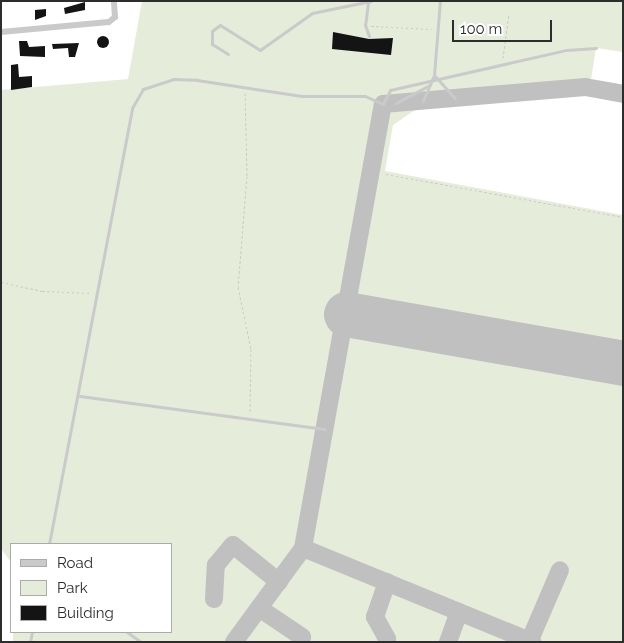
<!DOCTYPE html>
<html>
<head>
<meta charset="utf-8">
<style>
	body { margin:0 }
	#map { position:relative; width:624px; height:643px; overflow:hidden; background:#fff; font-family:Raleway,sans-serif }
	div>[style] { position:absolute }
	.green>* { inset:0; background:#e6ecda }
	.taxiway>* { height:18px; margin:-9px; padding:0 9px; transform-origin:9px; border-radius:9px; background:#c0c0c0 }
	.runway>* { height:45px; margin:-22.5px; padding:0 22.5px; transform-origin:22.5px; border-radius:22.5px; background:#c0c0c0 }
	.building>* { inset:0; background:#141414 }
	.round { border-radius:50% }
	.path>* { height:1px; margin-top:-0.5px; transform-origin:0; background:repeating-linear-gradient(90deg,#cacaca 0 2.5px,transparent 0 5px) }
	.service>* { height:3px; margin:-1.5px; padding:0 1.5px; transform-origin:1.5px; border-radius:1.5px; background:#cacaca }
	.minor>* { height:6px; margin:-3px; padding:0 3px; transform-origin:3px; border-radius:3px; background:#cacaca }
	span { translate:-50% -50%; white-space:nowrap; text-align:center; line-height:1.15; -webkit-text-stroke:5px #fff; paint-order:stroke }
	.frame { position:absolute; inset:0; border:2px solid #2d2d2d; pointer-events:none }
	.legend { position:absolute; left:10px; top:543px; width:162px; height:90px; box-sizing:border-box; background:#fff; border:1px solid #ababab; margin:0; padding:6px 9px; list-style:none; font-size:15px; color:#2d2d2d }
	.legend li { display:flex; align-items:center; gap:10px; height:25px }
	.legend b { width:25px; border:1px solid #ababab }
	.scale { position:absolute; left:452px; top:20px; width:100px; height:22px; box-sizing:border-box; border:2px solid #2d2d2d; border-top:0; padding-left:6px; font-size:15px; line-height:18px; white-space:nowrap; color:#2d2d2d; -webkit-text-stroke:4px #fff; paint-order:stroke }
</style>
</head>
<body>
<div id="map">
	<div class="green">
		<div style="clip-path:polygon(142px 1px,623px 1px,623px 52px,596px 48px,590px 86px,623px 92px,623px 99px,594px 93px,415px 110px,393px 125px,385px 171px,623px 215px,623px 642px,13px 642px,13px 632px,171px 632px,171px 544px,11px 544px,11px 562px,1px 549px,1px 90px,128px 79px)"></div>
	</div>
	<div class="taxiway">
		<div style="left:303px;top:548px;width:248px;rotate:22.3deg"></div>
		<div style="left:387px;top:582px;width:37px;rotate:109deg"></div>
		<div style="left:375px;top:617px;width:25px;rotate:61deg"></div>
		<div style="left:214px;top:599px;width:34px;rotate:-87deg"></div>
		<div style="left:216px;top:565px;width:26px;rotate:-50deg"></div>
		<div style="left:233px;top:545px;width:59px;rotate:38.8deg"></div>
		<div style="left:259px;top:608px;width:52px;rotate:34deg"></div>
		<div style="left:234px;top:642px;width:117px;rotate:-53.7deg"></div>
		<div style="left:303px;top:548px;width:451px;rotate:-79.8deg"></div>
		<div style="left:383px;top:104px;width:203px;rotate:-4.8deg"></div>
		<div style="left:585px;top:87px;width:39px;rotate:10deg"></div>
		<div style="left:448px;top:642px;width:32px;rotate:-70deg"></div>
		<div style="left:529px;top:642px;width:78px;rotate:-66.7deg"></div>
	</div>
	<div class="runway">
		<div style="left:346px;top:314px;width:281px;rotate:10deg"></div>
	</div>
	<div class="building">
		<div style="clip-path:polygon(85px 2px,85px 10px,65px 14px,64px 8px)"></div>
		<div style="clip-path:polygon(46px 9px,46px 16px,35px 20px,35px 10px)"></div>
		<div style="clip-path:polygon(333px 32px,369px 39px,393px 38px,391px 55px,332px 49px)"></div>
		<div class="round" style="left:97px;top:36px;width:12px;height:12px"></div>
		<div style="clip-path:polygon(19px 41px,27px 41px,29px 47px,45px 46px,45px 57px,20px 56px)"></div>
		<div style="clip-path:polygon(79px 43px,75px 57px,69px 57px,68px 48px,53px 49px,52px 44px)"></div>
		<div style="clip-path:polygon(18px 64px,19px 77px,32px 76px,32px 87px,11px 90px,11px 65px)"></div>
	</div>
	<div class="path">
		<div style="left:371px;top:26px;width:61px;rotate:2.8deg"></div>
		<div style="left:503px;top:58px;width:44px;rotate:-82.2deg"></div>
		<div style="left:245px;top:93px;width:83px;rotate:88.6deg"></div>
		<div style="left:247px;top:176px;width:111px;rotate:94.6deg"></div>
		<div style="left:238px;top:287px;width:63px;rotate:78.2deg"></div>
		<div style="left:251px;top:349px;width:65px;rotate:90.9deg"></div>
		<div style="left:386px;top:174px;width:241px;rotate:10.3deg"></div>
		<div style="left:1px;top:282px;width:42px;rotate:12.4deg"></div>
		<div style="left:42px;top:291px;width:49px;rotate:2.3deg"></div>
	</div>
	<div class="service">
		<div style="left:368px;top:2px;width:23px;rotate:97deg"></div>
		<div style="left:365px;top:25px;width:12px;rotate:70deg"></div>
		<div style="left:228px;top:54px;width:19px;rotate:-148deg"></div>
		<div style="left:212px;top:44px;width:13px;rotate:-90deg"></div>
		<div style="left:212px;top:31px;width:10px;rotate:-37deg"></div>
		<div style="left:220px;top:25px;width:47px;rotate:32deg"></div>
		<div style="left:260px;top:50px;width:64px;rotate:-35.4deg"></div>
		<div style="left:312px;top:13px;width:60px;rotate:-11.5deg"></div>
		<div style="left:434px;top:75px;width:74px;rotate:-85.4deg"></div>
		<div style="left:423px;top:101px;width:28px;rotate:-67deg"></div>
		<div style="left:434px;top:75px;width:31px;rotate:48deg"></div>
		<div style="left:396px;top:103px;width:38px;rotate:-28deg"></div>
		<div style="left:80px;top:396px;width:247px;rotate:7.7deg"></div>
		<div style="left:49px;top:544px;width:444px;rotate:-79.2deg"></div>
		<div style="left:132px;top:108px;width:22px;rotate:-60deg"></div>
		<div style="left:143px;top:89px;width:32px;rotate:-18deg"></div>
		<div style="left:173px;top:79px;width:24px;rotate:2deg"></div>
		<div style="left:197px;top:80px;width:106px;rotate:8.7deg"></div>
		<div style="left:302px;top:96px;width:63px"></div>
		<div style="left:365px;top:96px;width:20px;rotate:24deg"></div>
		<div style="left:383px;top:104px;width:16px;rotate:-63deg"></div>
		<div style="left:390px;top:90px;width:180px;rotate:-12.8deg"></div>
		<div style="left:566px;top:50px;width:30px;rotate:-4deg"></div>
		<div style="left:127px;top:632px;width:17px;rotate:36deg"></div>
		<div style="left:30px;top:642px;width:10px;rotate:-79deg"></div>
		<div style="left:383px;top:642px;width:24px"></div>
	</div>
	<div class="minor">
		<div style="left:1px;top:32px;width:108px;rotate:-5.3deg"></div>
		<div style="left:109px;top:22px;width:8px;rotate:-40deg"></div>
		<div style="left:115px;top:17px;width:16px;rotate:-94deg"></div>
	</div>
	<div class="frame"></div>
	<ul class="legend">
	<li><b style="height:6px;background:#cacaca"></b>Road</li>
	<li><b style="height:14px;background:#e6ecda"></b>Park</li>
	<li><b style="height:14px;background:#141414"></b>Building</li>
	</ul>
	<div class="scale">100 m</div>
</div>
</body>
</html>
